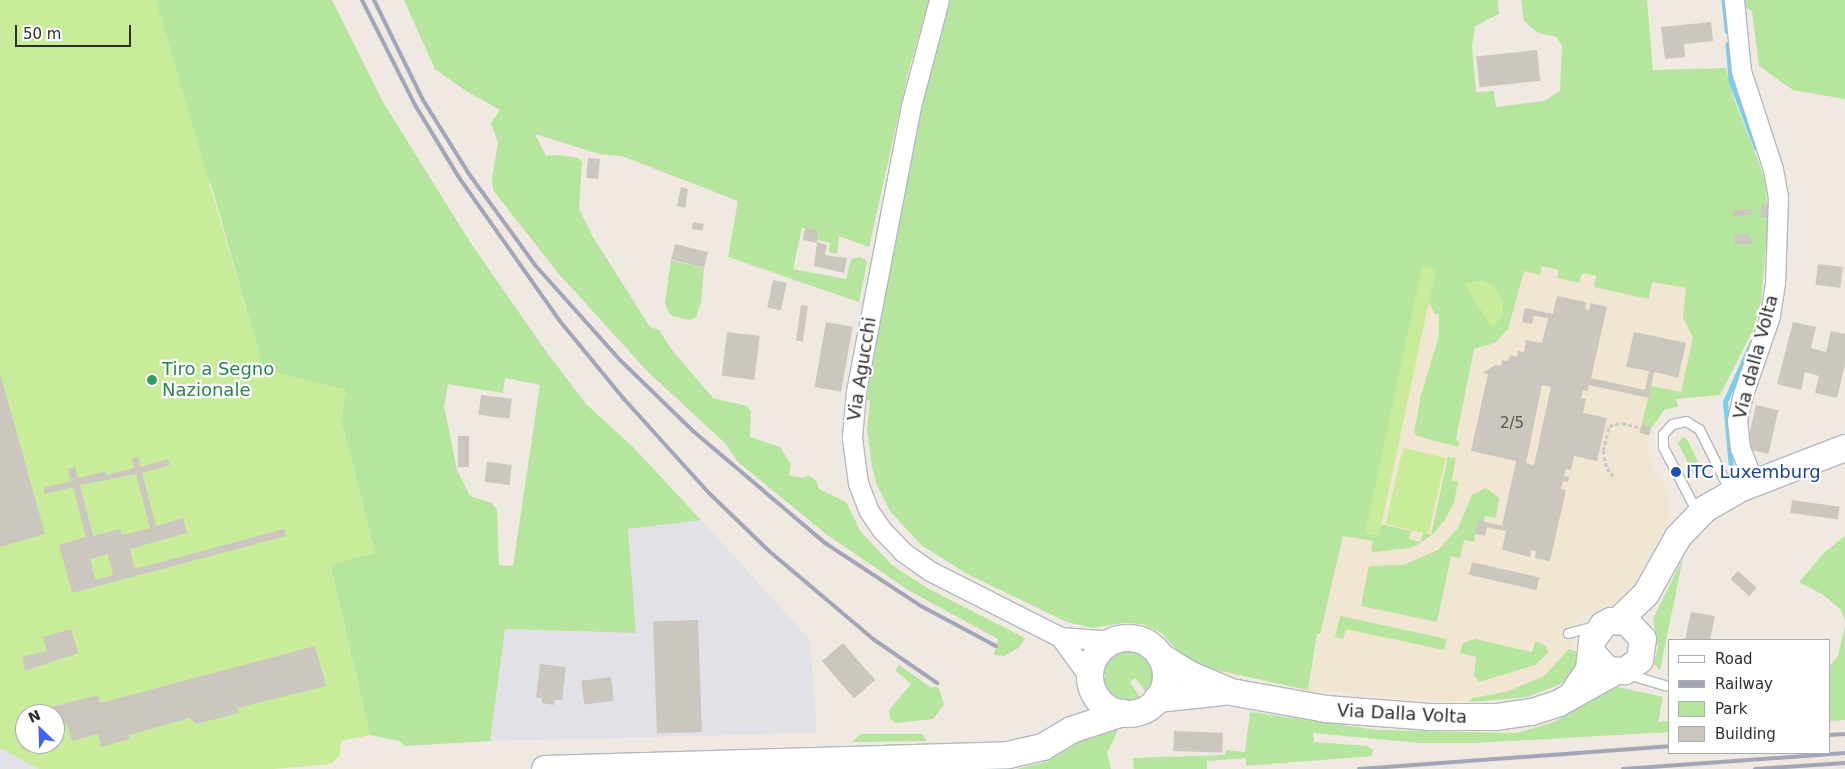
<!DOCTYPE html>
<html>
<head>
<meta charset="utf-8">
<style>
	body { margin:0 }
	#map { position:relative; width:1845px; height:769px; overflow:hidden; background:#efe9e1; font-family:"DejaVu Sans",sans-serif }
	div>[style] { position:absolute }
	.industrial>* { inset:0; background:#e3e1e8 }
	.education>* { inset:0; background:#f0e6d1 }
	.green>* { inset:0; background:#b6e59e }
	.pitch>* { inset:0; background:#c9ec9a; transform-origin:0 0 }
	.stream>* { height:4.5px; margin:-2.25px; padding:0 2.25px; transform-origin:2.25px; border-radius:2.25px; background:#75cff0 }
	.building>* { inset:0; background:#cbc7bf; transform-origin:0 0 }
	.path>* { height:2.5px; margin-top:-1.25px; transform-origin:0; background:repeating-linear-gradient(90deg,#c9c9c9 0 4px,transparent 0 6.5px) }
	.roads { filter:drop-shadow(1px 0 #b4b7c1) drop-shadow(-1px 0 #b4b7c1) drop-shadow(0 1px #b4b7c1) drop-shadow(0 -1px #b4b7c1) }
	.lane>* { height:9px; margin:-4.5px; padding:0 4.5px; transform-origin:4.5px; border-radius:4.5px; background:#fff }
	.street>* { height:19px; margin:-9.5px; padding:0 9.5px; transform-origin:9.5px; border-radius:9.5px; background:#fff }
	.secondary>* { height:26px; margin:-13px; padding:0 13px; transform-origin:13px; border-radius:13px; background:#fff }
	.secondary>.ring { margin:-13px; padding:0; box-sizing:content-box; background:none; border:26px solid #fff; border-radius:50% }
	.rail>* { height:4px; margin:-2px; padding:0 2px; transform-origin:2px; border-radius:2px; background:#a3a6b8 }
	.dots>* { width:14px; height:14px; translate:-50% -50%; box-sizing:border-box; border:2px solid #fff; border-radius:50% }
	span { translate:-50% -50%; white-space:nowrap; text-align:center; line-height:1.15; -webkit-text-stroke:4.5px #fff; paint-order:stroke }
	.number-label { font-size:15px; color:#555452 }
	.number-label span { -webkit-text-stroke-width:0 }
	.street-label { font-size:18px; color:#2e2e2e }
	.leisure-label { font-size:18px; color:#27864d }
	.left { translate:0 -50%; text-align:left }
	.transit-label { font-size:18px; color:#164399 }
	.legend { position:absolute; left:1668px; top:639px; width:162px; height:115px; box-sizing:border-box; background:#fff; border:1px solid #ababab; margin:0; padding:6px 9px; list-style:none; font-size:15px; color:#2e2e2e }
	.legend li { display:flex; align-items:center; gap:10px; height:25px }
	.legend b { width:25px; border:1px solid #ababab }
	.north { position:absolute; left:15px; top:704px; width:50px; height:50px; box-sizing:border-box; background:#fff; border:1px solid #ababab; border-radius:50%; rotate:336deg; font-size:14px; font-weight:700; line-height:20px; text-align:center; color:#2e2e2e }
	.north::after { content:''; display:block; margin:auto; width:18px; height:22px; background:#4264fb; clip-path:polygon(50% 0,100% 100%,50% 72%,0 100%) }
	.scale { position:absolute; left:15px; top:25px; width:116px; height:22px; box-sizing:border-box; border:2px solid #2e2e2e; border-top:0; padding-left:6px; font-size:15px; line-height:18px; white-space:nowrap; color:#2e2e2e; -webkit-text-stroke:4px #fff; paint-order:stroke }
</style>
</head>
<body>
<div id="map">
	<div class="industrial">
		<div style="clip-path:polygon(701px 520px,810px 640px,817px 733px,490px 741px,505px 629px,636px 633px,628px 529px)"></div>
		<div style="clip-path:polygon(0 748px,39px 769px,0 769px)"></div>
	</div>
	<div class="education">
		<div style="clip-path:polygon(1402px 242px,1763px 274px,1754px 328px,1720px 395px,1676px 399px,1678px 407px,1665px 409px,1652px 427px,1648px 441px,1650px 462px,1670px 498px,1668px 522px,1623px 602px,1577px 619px,1572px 648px,1577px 652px,1558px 685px,1528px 697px,1439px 702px,1308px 690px)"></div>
	</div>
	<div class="green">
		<div style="clip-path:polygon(evenodd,0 0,332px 0,383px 102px,470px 242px,545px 350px,586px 404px,634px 448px,701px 520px,628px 529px,636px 633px,505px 629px,490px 741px,405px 746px,399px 741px,370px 735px,330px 564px,375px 553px,341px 420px,345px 390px,264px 371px,211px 184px,0 0,505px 378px,540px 385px,513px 566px,499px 565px,497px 510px,492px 503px,470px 496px,457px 470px,444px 406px,448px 384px,503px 393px,505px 378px)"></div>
		<div style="clip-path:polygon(404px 0,929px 0,908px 73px,869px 247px,839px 236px,837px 254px,829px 252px,830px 243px,817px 240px,819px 231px,802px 228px,793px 269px,846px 279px,851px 259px,860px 257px,867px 261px,859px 302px,728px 257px,738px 201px,622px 156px,599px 154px,535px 134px,546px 156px,559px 155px,578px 158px,582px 162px,579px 209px,593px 237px,650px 327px,659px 330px,672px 350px,713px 398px,747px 406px,751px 412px,750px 437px,780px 447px,791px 465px,789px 475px,803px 478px,809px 476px,816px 480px,819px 489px,846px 502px,861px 532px,892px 565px,927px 588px,1025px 638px,1020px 647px,1004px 656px,994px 655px,998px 639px,908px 590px,826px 534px,738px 462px,725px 443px,648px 372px,558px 273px,493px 190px,492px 178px,498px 143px,491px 123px,500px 110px,466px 91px,435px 69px)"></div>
		<div style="clip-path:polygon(949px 0,1498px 0,1499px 14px,1475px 26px,1472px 47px,1476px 92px,1494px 91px,1496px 107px,1544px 101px,1560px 91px,1562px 46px,1557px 37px,1538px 33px,1524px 21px,1521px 0,1647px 0,1653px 70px,1726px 68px,1734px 99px,1761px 168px,1766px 187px,1768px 224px,1761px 301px,1754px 328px,1720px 395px,1676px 399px,1678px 407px,1665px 409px,1652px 427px,1642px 424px,1651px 386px,1681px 392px,1693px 338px,1683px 317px,1686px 288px,1652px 282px,1649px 299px,1594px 287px,1596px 276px,1582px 273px,1579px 283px,1557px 278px,1559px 270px,1542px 266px,1540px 275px,1524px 271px,1508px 329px,1495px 343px,1474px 349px,1456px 439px,1459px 441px,1458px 447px,1417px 436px,1414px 432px,1421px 395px,1439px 336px,1439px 315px,1434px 313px,1429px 302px,1436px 269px,1377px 535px,1380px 524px,1411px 531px,1409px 539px,1421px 542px,1423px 533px,1431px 535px,1448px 457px,1456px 458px,1452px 480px,1458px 482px,1454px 502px,1446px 518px,1433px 534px,1417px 545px,1408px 548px,1375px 552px,1371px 551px,1373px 541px,1343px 536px,1320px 634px,1317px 634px,1308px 690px,1197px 666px,1179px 653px,1162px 633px,1142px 624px,1123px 623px,1092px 628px,1067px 622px,969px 575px,921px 545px,890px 511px,877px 485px,872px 467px,867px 428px,870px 401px,866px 399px,924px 93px)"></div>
		<div style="clip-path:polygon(1740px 0,1845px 0,1845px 99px,1793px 90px,1759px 66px,1752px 11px,1742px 5px)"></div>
		<div style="clip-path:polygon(671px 260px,704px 268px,701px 302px,696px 317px,690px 320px,672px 316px,668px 311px,665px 303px)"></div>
		<div style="clip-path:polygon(1682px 437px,1687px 439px,1702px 470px,1699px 477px,1694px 475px,1678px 443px)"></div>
		<div style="clip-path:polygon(1486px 488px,1499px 498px,1496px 518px,1485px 516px,1484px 522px,1478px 521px,1474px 542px,1464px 540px,1460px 558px,1451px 556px,1437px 622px,1361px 606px,1369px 566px,1403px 565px,1438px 550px,1458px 528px,1472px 495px)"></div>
		<div style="clip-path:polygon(1845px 536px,1845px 621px,1841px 610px,1822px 594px,1799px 582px,1824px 553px)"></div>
		<div style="clip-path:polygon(1683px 558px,1660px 670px,1654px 664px,1658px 647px,1653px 619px)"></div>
		<div style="clip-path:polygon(1340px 616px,1447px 639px,1444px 650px,1346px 629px,1343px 639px,1335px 637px)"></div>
		<div style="clip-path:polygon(1845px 626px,1845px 720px,1829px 721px,1829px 667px,1838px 656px)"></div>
		<div style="clip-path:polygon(1475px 639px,1532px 652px,1535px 641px,1546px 646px,1548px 653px,1535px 665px,1479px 682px,1474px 675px,1476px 657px,1460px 653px,1463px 643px)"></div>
		<div style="clip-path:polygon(1569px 649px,1577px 652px,1578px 663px,1569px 678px,1558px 685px,1528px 697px,1469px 702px,1472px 698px,1506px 692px,1544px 676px)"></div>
		<div style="clip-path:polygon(1128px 650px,1144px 655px,1154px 669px,1155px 677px,1150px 693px,1147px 693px,1135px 678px,1130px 682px,1141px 699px,1136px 702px,1119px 701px,1112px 696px,1104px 681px,1106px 664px,1112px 657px)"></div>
		<div style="clip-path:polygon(899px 665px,932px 688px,935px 686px,939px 689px,944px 705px,933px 719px,896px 723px,890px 718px,889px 710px,911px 684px,895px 670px)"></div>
		<div style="clip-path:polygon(1618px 687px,1663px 697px,1658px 722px,1669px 721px,1669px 732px,1473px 743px,1420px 743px,1313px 733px,1314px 742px,1367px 746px,1373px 750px,1372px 756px,1246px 766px,1246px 758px,1207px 761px,1207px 769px,1134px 769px,1133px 758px,1225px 755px,1226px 750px,1245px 752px,1250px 712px,1377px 730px,1516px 733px,1554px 722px,1609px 688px)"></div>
		<div style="clip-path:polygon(1118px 730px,1107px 753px,1111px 769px,1017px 769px,1048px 761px,1088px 737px)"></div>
		<div style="clip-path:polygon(861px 734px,922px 734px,927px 741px,852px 742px)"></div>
	</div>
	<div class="pitch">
		<div style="clip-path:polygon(evenodd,0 0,156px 0,264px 370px,345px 389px,341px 420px,375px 553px,330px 565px,370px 735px,341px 741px,340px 755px,331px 764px,274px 769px,39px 769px,0 748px,0 0,25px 714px,55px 714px,55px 744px,25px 744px,25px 714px)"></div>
		<div style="left:1422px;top:266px;width:14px;height:273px;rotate:12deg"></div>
		<div style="clip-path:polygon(1483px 280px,1494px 286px,1503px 302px,1503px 314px,1493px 328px,1464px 284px)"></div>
		<div style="left:1403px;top:448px;width:44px;height:78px;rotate:13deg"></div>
	</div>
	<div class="stream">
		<div style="left:1724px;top:0;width:31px;rotate:84deg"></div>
		<div style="left:1728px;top:44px;width:36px;rotate:85deg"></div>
		<div style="left:1731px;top:80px;width:72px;rotate:69.5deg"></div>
		<div style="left:1731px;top:467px;width:65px;rotate:-95.3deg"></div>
		<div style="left:1725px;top:402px;width:64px;rotate:-65.9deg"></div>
	</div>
	<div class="building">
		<div style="clip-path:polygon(1711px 22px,1713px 41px,1684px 44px,1685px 57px,1665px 59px,1661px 27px)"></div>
		<div style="left:1537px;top:50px;width:31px;height:61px;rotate:84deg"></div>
		<div style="left:588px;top:158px;width:12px;height:20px;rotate:5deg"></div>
		<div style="clip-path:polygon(681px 187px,688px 189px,685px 208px,677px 206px)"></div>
		<div style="clip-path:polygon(1768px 204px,1768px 217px,1759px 217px,1762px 205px)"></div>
		<div style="clip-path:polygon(1752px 209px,1752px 214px,1733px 217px,1733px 210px)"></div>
		<div style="left:693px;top:222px;width:11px;height:7px;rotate:10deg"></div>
		<div style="left:805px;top:228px;width:14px;height:12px;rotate:12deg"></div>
		<div style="clip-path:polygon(1734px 234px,1748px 234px,1753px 244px,1735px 244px)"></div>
		<div style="clip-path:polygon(817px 242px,827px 245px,825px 255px,847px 258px,844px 273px,814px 266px)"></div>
		<div style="left:675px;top:244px;width:34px;height:16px;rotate:14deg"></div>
		<div style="left:1818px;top:264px;width:25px;height:21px;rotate:7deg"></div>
		<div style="left:773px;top:280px;width:14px;height:28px;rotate:12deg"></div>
		<div style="clip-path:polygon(evenodd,1557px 296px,1586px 302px,1585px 309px,1589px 310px,1591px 303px,1607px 307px,1591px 378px,1645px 390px,1649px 371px,1626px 367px,1634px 332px,1686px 343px,1678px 378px,1654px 372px,1649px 398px,1589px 385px,1588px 391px,1583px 390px,1581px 398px,1586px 399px,1583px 413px,1607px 418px,1597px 461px,1574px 456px,1571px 470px,1566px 469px,1564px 476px,1569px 477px,1568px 482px,1563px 481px,1561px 489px,1566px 490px,1550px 561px,1535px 558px,1536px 551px,1531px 550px,1530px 557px,1502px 550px,1506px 531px,1487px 527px,1485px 536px,1475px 534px,1478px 520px,1502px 526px,1516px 461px,1471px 451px,1488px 374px,1483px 373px,1495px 365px,1501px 366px,1502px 360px,1508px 361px,1510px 355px,1517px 357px,1518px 351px,1524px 352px,1526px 340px,1542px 343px,1548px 318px,1534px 316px,1532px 324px,1522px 322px,1525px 308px,1553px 314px,1557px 296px,1542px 385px,1551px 387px,1534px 465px,1526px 463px,1542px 385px)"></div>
		<div style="left:801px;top:305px;width:7px;height:36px;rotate:8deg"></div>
		<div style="left:826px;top:322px;width:27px;height:66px;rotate:10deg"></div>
		<div style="clip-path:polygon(1793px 322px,1816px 327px,1811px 348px,1826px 352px,1831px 331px,1845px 334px,1845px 365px,1837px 398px,1815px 393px,1819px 376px,1805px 372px,1801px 390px,1777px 384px)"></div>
		<div style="left:727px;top:332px;width:33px;height:44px;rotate:7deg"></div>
		<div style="clip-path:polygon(0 373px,45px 534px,0 547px)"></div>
		<div style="left:481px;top:395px;width:31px;height:20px;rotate:7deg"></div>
		<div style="left:1756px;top:405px;width:23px;height:45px;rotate:13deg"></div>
		<div style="left:1642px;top:424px;width:10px;height:9px;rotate:17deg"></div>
		<div style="left:458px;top:436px;width:11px;height:31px"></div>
		<div style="clip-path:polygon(evenodd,138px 457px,141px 467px,168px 459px,170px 465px,142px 473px,156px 526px,183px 518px,187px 533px,130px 549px,135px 569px,284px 529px,286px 536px,72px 593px,59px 545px,86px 537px,73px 487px,45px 494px,43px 488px,71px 481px,68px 469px,75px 467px,78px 478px,106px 471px,107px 475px,134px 468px,132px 459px,138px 457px,136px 474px,150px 528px,122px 535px,120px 529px,93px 536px,80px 485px,136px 474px,138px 457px,108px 554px,113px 575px,95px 580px,90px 559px,108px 554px)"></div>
		<div style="left:487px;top:462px;width:25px;height:20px;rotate:7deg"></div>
		<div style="left:1792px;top:500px;width:48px;height:13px;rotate:8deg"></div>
		<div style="left:1472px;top:562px;width:69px;height:13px;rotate:13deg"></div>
		<div style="left:1738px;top:571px;width:25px;height:11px;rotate:42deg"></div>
		<div style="clip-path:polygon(1691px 612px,1715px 616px,1710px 640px,1685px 640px)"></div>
		<div style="left:698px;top:620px;width:112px;height:45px;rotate:88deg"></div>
		<div style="clip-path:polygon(71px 629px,78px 653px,25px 671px,22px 657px,47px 651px,43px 637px)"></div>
		<div style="left:843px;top:643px;width:49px;height:28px;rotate:49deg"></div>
		<div style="clip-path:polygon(315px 646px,326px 686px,237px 708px,239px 713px,196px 724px,190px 718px,129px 735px,130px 739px,101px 747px,98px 734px,72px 741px,67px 724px,55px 727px,55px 714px,37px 714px,36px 711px,98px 695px,100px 703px)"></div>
		<div style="clip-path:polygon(540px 664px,566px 667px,562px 700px,555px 700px,554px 705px,542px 703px,542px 698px,536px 698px)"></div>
		<div style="left:611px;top:677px;width:24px;height:30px;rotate:83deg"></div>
		<div style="left:1174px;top:731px;width:49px;height:20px;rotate:2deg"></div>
	</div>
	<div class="path">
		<div style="left:1613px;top:477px;width:12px;rotate:-125deg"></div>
		<div style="left:1606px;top:467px;width:16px;rotate:-101deg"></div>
		<div style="left:1603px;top:451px;width:26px;rotate:-77deg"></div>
		<div style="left:1609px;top:426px;width:13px;rotate:-13deg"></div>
		<div style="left:1622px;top:423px;width:20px;rotate:15deg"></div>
	</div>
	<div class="roads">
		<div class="lane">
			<div style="left:1697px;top:512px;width:73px;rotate:-117.6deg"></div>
			<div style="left:1663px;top:447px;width:13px;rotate:-90deg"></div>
			<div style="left:1663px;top:434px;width:13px;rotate:-48deg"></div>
			<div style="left:1672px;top:424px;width:14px;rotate:-12deg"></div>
			<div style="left:1686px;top:421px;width:15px;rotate:32deg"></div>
			<div style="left:1699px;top:429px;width:69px;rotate:63.4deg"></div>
			<div style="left:1568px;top:633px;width:28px;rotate:-15deg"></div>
			<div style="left:1628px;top:674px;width:39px;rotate:17deg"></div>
		</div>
		<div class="street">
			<div style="left:939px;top:0;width:110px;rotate:104.8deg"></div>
			<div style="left:911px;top:106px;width:290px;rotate:100.9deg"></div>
			<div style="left:856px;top:391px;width:47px;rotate:94.9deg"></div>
			<div style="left:852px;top:438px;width:45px;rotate:82.4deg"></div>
			<div style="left:858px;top:483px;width:30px;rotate:69deg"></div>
			<div style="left:869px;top:511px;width:23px;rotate:56deg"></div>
			<div style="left:882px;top:530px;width:30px;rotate:46deg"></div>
			<div style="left:903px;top:552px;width:33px;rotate:35deg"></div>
			<div style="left:930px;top:571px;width:146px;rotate:26.9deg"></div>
			<div style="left:1060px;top:637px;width:53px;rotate:4.3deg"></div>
			<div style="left:1734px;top:0;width:71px;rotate:84.4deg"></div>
			<div style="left:1741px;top:71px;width:103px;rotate:71.9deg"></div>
			<div style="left:1773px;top:169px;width:28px;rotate:80deg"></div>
			<div style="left:1778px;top:197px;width:86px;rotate:92deg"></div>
			<div style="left:1775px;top:283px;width:33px;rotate:99deg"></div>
			<div style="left:1770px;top:316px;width:83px;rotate:109.1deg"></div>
			<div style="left:1743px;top:394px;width:27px;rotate:103deg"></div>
			<div style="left:1737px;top:420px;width:28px;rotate:84deg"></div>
			<div style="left:1740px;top:448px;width:38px;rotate:68deg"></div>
			<div style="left:1060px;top:637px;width:51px;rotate:53.8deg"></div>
		</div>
		<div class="secondary">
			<div style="left:1619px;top:620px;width:37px;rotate:-44deg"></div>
			<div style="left:1646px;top:594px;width:65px;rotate:-60.7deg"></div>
			<div style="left:1678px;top:537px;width:39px;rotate:-46deg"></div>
			<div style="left:1705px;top:509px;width:39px;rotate:-30deg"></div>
			<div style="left:1739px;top:489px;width:114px;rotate:-21.1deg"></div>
			<div class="ring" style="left:1090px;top:638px;width:50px;height:50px"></div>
			<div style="left:1160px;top:656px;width:36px;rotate:32deg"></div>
			<div style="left:1191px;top:675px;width:43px;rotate:23deg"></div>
			<div style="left:1231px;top:692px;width:97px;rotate:10.1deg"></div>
			<div style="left:1326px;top:709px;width:103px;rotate:4.4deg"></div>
			<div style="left:1429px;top:717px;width:67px"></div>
			<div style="left:1496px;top:717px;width:36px;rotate:-8deg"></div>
			<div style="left:1532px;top:712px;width:28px;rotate:-18deg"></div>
			<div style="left:1559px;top:703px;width:64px;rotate:-29deg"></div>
			<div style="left:1572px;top:695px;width:30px;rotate:-56deg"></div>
			<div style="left:1589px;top:670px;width:29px;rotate:-84deg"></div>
			<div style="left:1592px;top:641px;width:19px;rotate:-55deg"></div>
			<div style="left:1603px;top:625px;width:9px;rotate:-27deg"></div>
			<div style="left:1611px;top:621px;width:16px;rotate:4deg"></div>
			<div style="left:1627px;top:622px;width:23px;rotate:47deg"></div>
			<div style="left:1643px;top:639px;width:21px;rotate:98deg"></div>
			<div style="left:1640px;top:660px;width:19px;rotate:144deg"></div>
			<div style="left:1625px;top:671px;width:17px;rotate:-177deg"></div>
			<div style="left:1608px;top:670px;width:23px;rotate:-133deg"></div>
			<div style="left:1157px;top:699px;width:66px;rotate:-6.1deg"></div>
			<div style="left:545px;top:769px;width:463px;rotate:-1.7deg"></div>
			<div style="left:1008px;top:755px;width:36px;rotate:-13deg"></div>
			<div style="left:1043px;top:747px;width:33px;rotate:-31deg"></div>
			<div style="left:1071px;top:730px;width:55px;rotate:-18.1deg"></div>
		</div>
	</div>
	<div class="rail">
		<div style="left:362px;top:0;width:118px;rotate:63.2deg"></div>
		<div style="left:415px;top:105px;width:87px;rotate:58.7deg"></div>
		<div style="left:460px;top:179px;width:172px;rotate:54.9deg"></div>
		<div style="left:559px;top:320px;width:102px;rotate:50.6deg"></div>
		<div style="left:624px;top:399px;width:127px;rotate:47.9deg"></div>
		<div style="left:709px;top:493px;width:83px;rotate:44deg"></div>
		<div style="left:769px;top:551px;width:136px;rotate:40.2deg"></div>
		<div style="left:873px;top:639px;width:78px;rotate:34.5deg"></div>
		<div style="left:374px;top:0;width:111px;rotate:63.9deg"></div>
		<div style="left:423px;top:100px;width:87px;rotate:58.1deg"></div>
		<div style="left:469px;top:174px;width:112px;rotate:54deg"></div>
		<div style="left:535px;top:265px;width:127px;rotate:48.2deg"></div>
		<div style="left:620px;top:360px;width:102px;rotate:44.2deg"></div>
		<div style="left:693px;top:431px;width:173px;rotate:40.3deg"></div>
		<div style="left:825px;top:543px;width:115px;rotate:33.3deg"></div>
		<div style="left:921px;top:606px;width:85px;rotate:28.1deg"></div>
		<div style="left:1829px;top:735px;width:16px;rotate:-4deg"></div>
		<div style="left:1359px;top:769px;width:311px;rotate:-4.2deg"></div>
		<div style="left:1623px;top:769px;width:223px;rotate:-4.1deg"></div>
		<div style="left:1755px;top:769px;width:90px;rotate:-3.8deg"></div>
	</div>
	<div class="dots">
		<div style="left:152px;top:380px;background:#2e9e5b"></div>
		<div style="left:1676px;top:472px;background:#1a4fb4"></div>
	</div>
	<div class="number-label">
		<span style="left:1512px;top:424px">2/5</span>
	</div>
	<div class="street-label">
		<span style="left:1756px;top:357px;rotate:-75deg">Via dalla Volta</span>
		<span style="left:862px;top:369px;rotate:-81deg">Via Agucchi</span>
		<span style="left:1402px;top:714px;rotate:3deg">Via Dalla Volta</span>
	</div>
	<div class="leisure-label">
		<span class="left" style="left:162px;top:380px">Tiro a Segno<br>Nazionale</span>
	</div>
	<div class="transit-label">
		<span class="left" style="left:1686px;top:472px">ITC Luxemburg</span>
	</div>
	<ul class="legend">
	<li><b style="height:6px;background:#fff"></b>Road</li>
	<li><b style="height:6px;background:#a3a6b8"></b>Railway</li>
	<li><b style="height:14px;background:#b6e59e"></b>Park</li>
	<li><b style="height:14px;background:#cbc7bf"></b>Building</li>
	</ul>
	<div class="north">N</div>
	<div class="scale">50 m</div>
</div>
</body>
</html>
